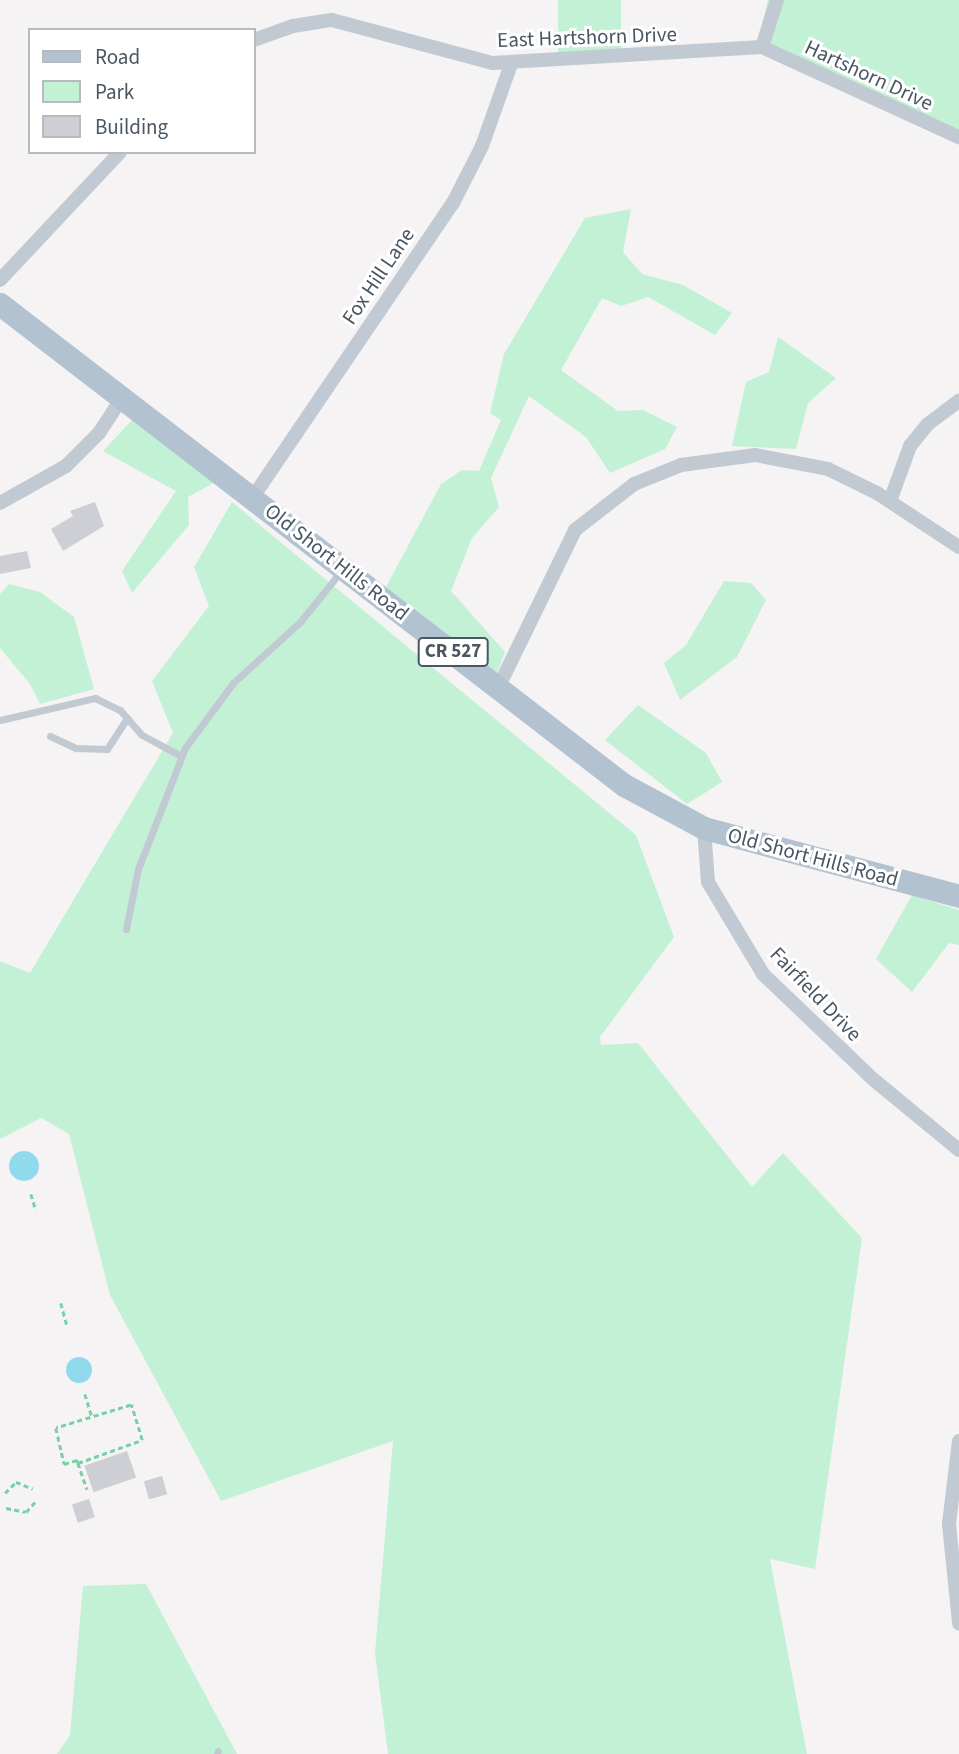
<!DOCTYPE html>
<html>
<head>
<meta charset="utf-8">
<style>
	body { margin:0 }
	#map { position:relative; width:959px; height:1754px; overflow:hidden; background:#f5f3f3; font-family:"Source Sans 3",sans-serif }
	div>[style] { position:absolute }
	.green>* { inset:0; background:#c3f1d5; transform-origin:0 0 }
	.water>* { inset:0; background:#90daee }
	.round { border-radius:50% }
	.building>* { inset:0; background:#cdcfd5; transform-origin:0 0 }
	.path>* { height:2.5px; margin-top:-1.25px; transform-origin:0; background:repeating-linear-gradient(90deg,#7ad0a6 0 5px,transparent 0 8.5px) }
	.service>* { height:7px; margin:-3.5px; padding:0 3.5px; transform-origin:3.5px; border-radius:3.5px; background:#c1cad2 }
	.minor>* { height:14px; margin:-7px; padding:0 7px; transform-origin:7px; border-radius:7px; background:#c1cad2 }
	.primary>* { height:23px; margin:-11.5px; padding:0 11.5px; transform-origin:11.5px; border-radius:11.5px; background:#b3c2d1 }
	span { translate:-50% -50%; white-space:nowrap; text-align:center; line-height:1.15; -webkit-text-stroke:6px #fff; paint-order:stroke }
	.shield-label span { padding:2px 5px; background:#fff; border:2px solid; border-radius:5px; -webkit-text-stroke-width:0 }
	.shield-label { font-size:19px; color:#4a5661; font-weight:700 }
	.street-label { font-size:21px; color:#4a5661 }
	.legend { position:absolute; left:28px; top:28px; width:228px; height:126px; box-sizing:border-box; background:#fff; border:2px solid #b7bbc0; margin:0; padding:9px 12px; list-style:none; font-size:21px; color:#4a5661 }
	.legend li { display:flex; align-items:center; gap:14px; height:35px }
	.legend b { width:35px; border:2px solid #b7bbc0 }
</style>
</head>
<body>
<div id="map">
	<div class="green">
		<div style="left:558px;top:0;width:63px;height:53px"></div>
		<div style="clip-path:polygon(768px 0,959px 0,959px 132px,908px 120px,759px 37px)"></div>
		<div style="clip-path:polygon(631px 209px,623px 252px,642px 274px,683px 285px,732px 313px,715px 335px,648px 297px,621px 306px,602px 298px,561px 370px,618px 411px,643px 410px,677px 427px,665px 449px,610px 473px,586px 437px,529px 396px,491px 478px,499px 507px,472px 538px,451px 591px,505px 652px,495px 678px,386px 587px,441px 484px,462px 470px,479px 471px,501px 420px,490px 413px,504px 354px,585px 218px)"></div>
		<div style="clip-path:polygon(778px 337px,836px 378px,808px 403px,796px 449px,732px 446px,746px 382px,769px 372px)"></div>
		<div style="clip-path:polygon(133px 419px,217px 481px,188px 497px,189px 525px,132px 593px,122px 571px,176px 491px,103px 451px)"></div>
		<div style="clip-path:polygon(232px 502px,636px 835px,674px 937px,600px 1037px,601px 1045px,638px 1043px,752px 1187px,783px 1153px,862px 1238px,815px 1569px,770px 1559px,807px 1754px,388px 1754px,375px 1653px,393px 1441px,221px 1501px,110px 1295px,69px 1134px,41px 1118px,0 1139px,0 961px,30px 973px,173px 733px,152px 681px,209px 606px,194px 567px)"></div>
		<div style="clip-path:polygon(724px 581px,751px 583px,766px 600px,737px 657px,680px 700px,664px 663px,686px 645px)"></div>
		<div style="clip-path:polygon(9px 584px,40px 592px,74px 617px,94px 689px,40px 704px,30px 684px,0 648px,0 594px)"></div>
		<div style="clip-path:polygon(638px 705px,706px 753px,722px 782px,687px 804px,605px 740px)"></div>
		<div style="clip-path:polygon(912px 895px,959px 910px,959px 945px,949px 943px,912px 992px,876px 959px)"></div>
		<div style="clip-path:polygon(146px 1584px,237px 1754px,57px 1754px,70px 1735px,83px 1586px)"></div>
	</div>
	<div class="water">
		<div class="round" style="left:9px;top:1151px;width:30px;height:30px"></div>
		<div class="round" style="left:66px;top:1357px;width:26px;height:26px"></div>
	</div>
	<div class="building">
		<div style="clip-path:polygon(95px 502px,104px 526px,63px 551px,51px 529px,73px 516px,70px 511px)"></div>
		<div style="clip-path:polygon(27px 551px,31px 568px,0 574px,0 556px)"></div>
		<div style="left:127px;top:1451px;width:28px;height:45px;rotate:71deg"></div>
		<div style="left:162px;top:1476px;width:19px;height:19px;rotate:74deg"></div>
		<div style="left:89px;top:1499px;width:19px;height:18px;rotate:72deg"></div>
	</div>
	<div class="path">
		<div style="left:31px;top:1194px;width:17px;rotate:73deg"></div>
		<div style="left:61px;top:1303px;width:23px;rotate:75deg"></div>
		<div style="left:85px;top:1394px;width:24px;rotate:73deg"></div>
		<div style="left:78px;top:1463px;width:68px;rotate:-19.8deg"></div>
		<div style="left:142px;top:1440px;width:37px;rotate:-107deg"></div>
		<div style="left:131px;top:1405px;width:78px;rotate:163deg"></div>
		<div style="left:56px;top:1428px;width:37px;rotate:77deg"></div>
		<div style="left:64px;top:1464px;width:14px;rotate:-17deg"></div>
		<div style="left:77px;top:1460px;width:3px;rotate:72deg"></div>
		<div style="left:78px;top:1463px;width:28px;rotate:71deg"></div>
		<div style="left:5px;top:1493px;width:16px;rotate:-45deg"></div>
		<div style="left:16px;top:1482px;width:18px;rotate:22deg"></div>
		<div style="left:6px;top:1508px;width:20px;rotate:11deg"></div>
		<div style="left:26px;top:1512px;width:15px;rotate:-48deg"></div>
	</div>
	<div class="service">
		<div style="left:0;top:720px;width:98px;rotate:-13deg"></div>
		<div style="left:95px;top:698px;width:28px;rotate:26deg"></div>
		<div style="left:120px;top:710px;width:33px;rotate:49deg"></div>
		<div style="left:142px;top:735px;width:44px;rotate:28.3deg"></div>
		<div style="left:50px;top:736px;width:29px;rotate:25deg"></div>
		<div style="left:76px;top:748px;width:31px;rotate:2deg"></div>
		<div style="left:107px;top:749px;width:37px;rotate:-57deg"></div>
		<div style="left:126px;top:929px;width:61px;rotate:-78.7deg"></div>
		<div style="left:138px;top:869px;width:130px;rotate:-68.8deg"></div>
		<div style="left:185px;top:748px;width:81px;rotate:-53.6deg"></div>
		<div style="left:233px;top:683px;width:91px;rotate:-42.3deg"></div>
		<div style="left:300px;top:622px;width:65px;rotate:-51.2deg"></div>
		<div style="left:217px;top:1754px;width:3px;rotate:-72deg"></div>
	</div>
	<div class="minor">
		<div style="left:254px;top:40px;width:41px;rotate:-19.7deg"></div>
		<div style="left:293px;top:26px;width:39px;rotate:-9deg"></div>
		<div style="left:332px;top:20px;width:166px;rotate:15deg"></div>
		<div style="left:492px;top:63px;width:270px;rotate:-3.4deg"></div>
		<div style="left:762px;top:47px;width:217px;rotate:24.6deg"></div>
		<div style="left:762px;top:47px;width:49px;rotate:-72.3deg"></div>
		<div style="left:0;top:280px;width:175px;rotate:-46.8deg"></div>
		<div style="left:253px;top:497px;width:356px;rotate:-55.8deg"></div>
		<div style="left:453px;top:203px;width:64px;rotate:-63deg"></div>
		<div style="left:482px;top:146px;width:87px;rotate:-70.5deg"></div>
		<div style="left:890px;top:501px;width:59px;rotate:-70deg"></div>
		<div style="left:910px;top:446px;width:28px;rotate:-51deg"></div>
		<div style="left:928px;top:424px;width:39px;rotate:-37deg"></div>
		<div style="left:0;top:503px;width:76px;rotate:-29.3deg"></div>
		<div style="left:66px;top:466px;width:47px;rotate:-45deg"></div>
		<div style="left:99px;top:433px;width:42px;rotate:-56.7deg"></div>
		<div style="left:498px;top:688px;width:176px;rotate:-64deg"></div>
		<div style="left:575px;top:530px;width:75px;rotate:-37.9deg"></div>
		<div style="left:634px;top:484px;width:51px;rotate:-22deg"></div>
		<div style="left:681px;top:465px;width:75px;rotate:-7.7deg"></div>
		<div style="left:755px;top:455px;width:74px;rotate:10.9deg"></div>
		<div style="left:828px;top:469px;width:55px;rotate:26.1deg"></div>
		<div style="left:877px;top:493px;width:98px;rotate:33.4deg"></div>
		<div style="left:704px;top:828px;width:54px;rotate:85.8deg"></div>
		<div style="left:708px;top:882px;width:107px;rotate:59.1deg"></div>
		<div style="left:763px;top:974px;width:153px;rotate:43.7deg"></div>
		<div style="left:874px;top:1080px;width:110px;rotate:39.5deg"></div>
		<div style="left:959px;top:1441px;width:84px;rotate:96.9deg"></div>
		<div style="left:949px;top:1524px;width:100px;rotate:84.2deg"></div>
	</div>
	<div class="primary">
		<div style="left:0;top:304px;width:788px;rotate:37.63deg"></div>
		<div style="left:624px;top:785px;width:91px;rotate:28.3deg"></div>
		<div style="left:704px;top:828px;width:264px;rotate:14.9deg"></div>
	</div>
	<div class="shield-label">
		<span style="left:453px;top:652px">CR 527</span>
	</div>
	<div class="street-label">
		<span style="left:587px;top:37px;rotate:-2deg">East Hartshorn Drive</span>
		<span style="left:869px;top:75px;rotate:25deg">Hartshorn Drive</span>
		<span style="left:378px;top:276px;rotate:-56deg">Fox Hill Lane</span>
		<span style="left:337px;top:562px;rotate:38deg">Old Short Hills Road</span>
		<span style="left:813px;top:857px;rotate:15deg">Old Short Hills Road</span>
		<span style="left:816px;top:994px;rotate:46deg">Fairfield Drive</span>
	</div>
	<ul class="legend">
	<li><b style="height:9px;background:#b3c2d1"></b>Road</li>
	<li><b style="height:19px;background:#c3f1d5"></b>Park</li>
	<li><b style="height:19px;background:#cdcfd5"></b>Building</li>
	</ul>
</div>
</body>
</html>
